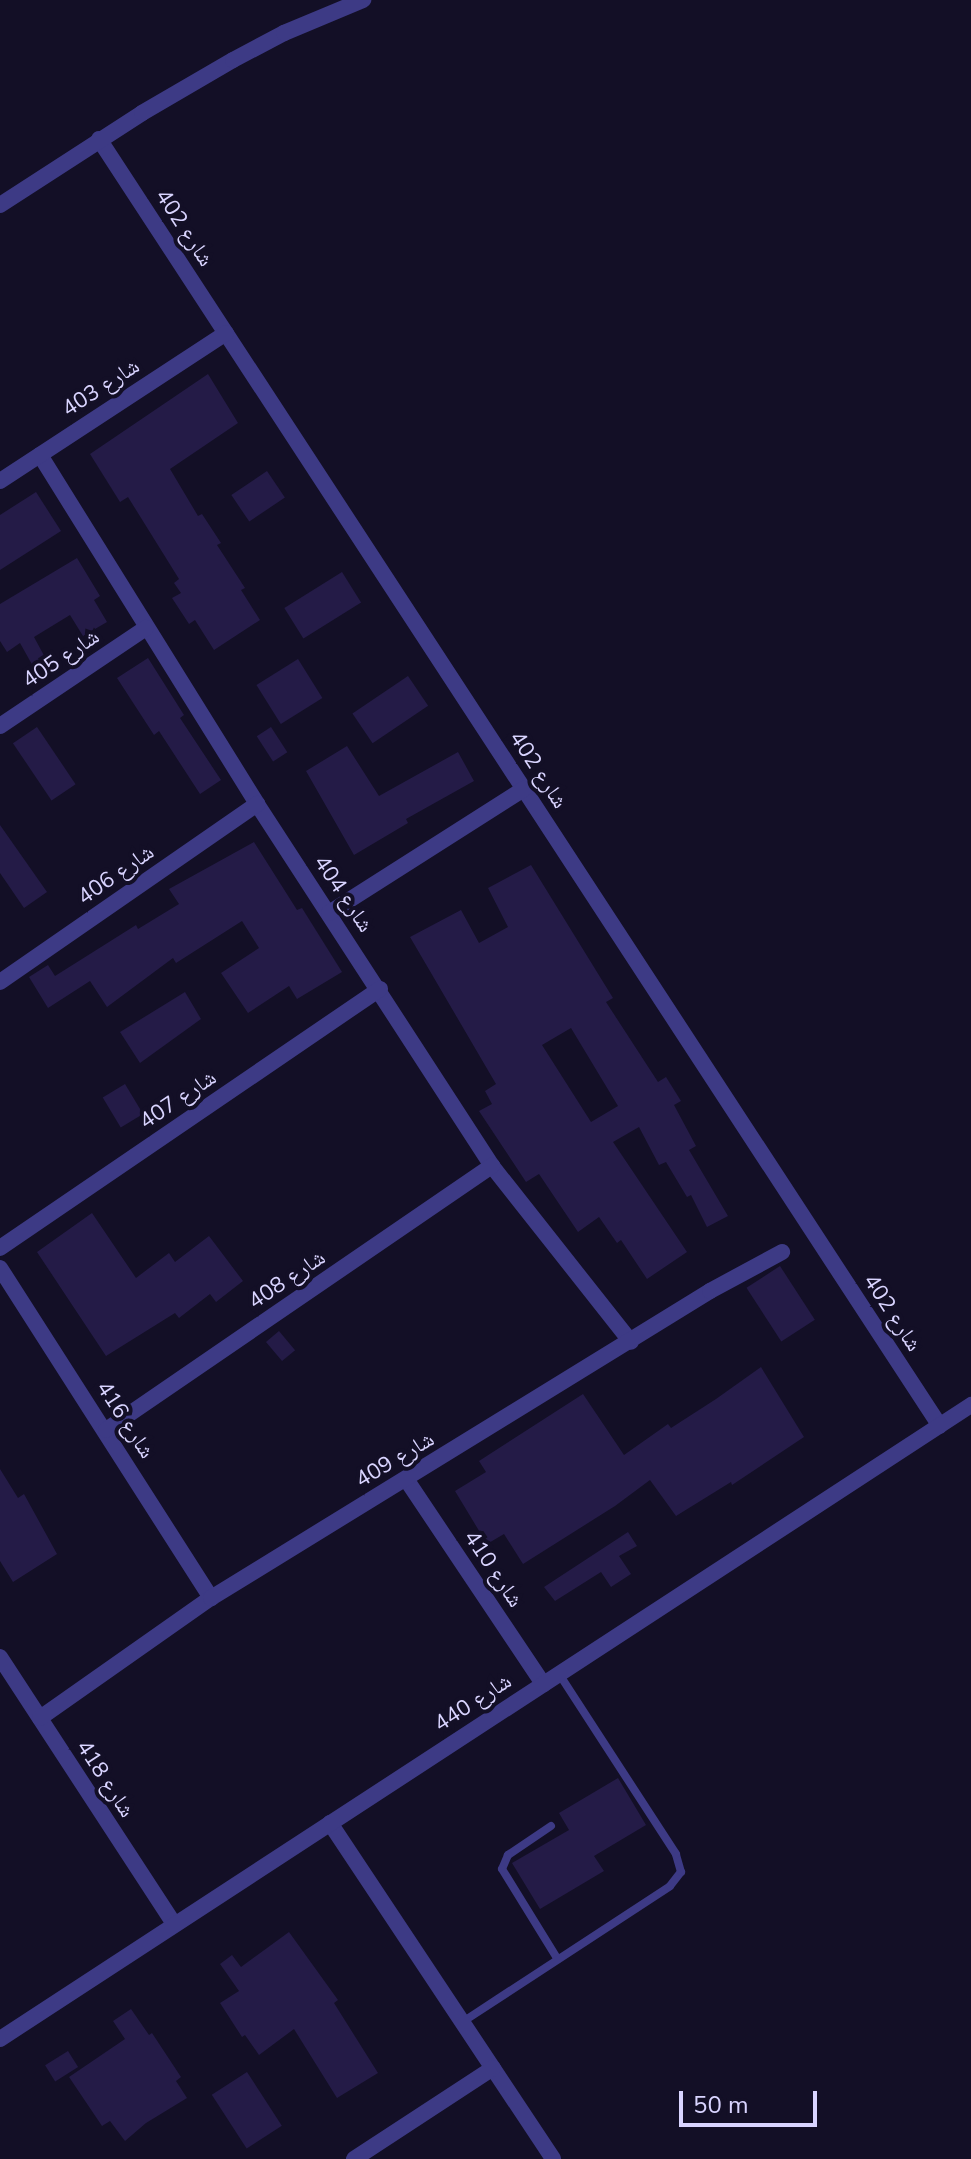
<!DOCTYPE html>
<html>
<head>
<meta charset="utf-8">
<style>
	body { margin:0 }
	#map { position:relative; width:971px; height:2159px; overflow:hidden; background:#130f26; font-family:"Nunito Sans","Noto Naskh Arabic",sans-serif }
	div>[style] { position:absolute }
	.building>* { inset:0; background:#241b47; transform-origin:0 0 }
	.lane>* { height:8px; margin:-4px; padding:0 4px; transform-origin:4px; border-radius:4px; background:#3d3a85 }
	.street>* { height:16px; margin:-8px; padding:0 8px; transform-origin:8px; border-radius:8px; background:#3d3a85 }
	span { translate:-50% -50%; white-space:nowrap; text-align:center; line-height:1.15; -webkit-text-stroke:8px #130f26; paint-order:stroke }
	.street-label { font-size:22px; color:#d9d4ff }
	.scale { position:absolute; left:679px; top:2091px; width:138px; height:36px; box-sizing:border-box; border:4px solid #d9d4ff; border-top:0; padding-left:10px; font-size:24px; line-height:28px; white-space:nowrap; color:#d9d4ff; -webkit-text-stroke:6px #130f26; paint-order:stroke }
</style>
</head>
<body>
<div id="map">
	<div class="building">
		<div style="clip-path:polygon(208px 374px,238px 423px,170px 469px,198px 516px,202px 514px,221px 543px,217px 545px,245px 588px,241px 590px,260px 620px,214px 650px,195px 620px,189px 624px,172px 598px,181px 593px,174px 583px,179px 579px,128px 497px,120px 502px,90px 454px)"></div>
		<div style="left:267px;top:471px;width:32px;height:43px;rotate:56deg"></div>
		<div style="clip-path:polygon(36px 492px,61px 531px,0 570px,0 515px)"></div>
		<div style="clip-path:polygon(77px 558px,100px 596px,94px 600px,107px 622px,83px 636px,70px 615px,34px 637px,47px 661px,34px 668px,20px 643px,7px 652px,0 641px,0 604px)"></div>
		<div style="left:342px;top:572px;width:36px;height:68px;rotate:58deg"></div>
		<div style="clip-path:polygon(148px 658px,184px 715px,180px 718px,221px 780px,200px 794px,159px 731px,154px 735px,117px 678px)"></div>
		<div style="left:298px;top:659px;width:46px;height:49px;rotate:58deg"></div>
		<div style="left:408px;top:676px;width:36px;height:67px;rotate:56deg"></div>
		<div style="left:37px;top:727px;width:69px;height:29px;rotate:56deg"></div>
		<div style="left:271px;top:727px;width:30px;height:17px;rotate:57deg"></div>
		<div style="clip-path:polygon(347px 746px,379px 796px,458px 752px,474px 781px,406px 819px,408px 823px,354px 855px,306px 771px)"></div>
		<div style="clip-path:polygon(0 825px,47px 892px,24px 908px,0 873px)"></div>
		<div style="clip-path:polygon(254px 842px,297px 910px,302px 908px,342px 972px,297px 999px,289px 986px,248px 1013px,221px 973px,259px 948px,242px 921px,176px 963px,173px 958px,107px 1007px,90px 981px,48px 1008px,29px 977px,48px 965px,55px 976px,136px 925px,138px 929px,179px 904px,169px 889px)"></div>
		<div style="clip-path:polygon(evenodd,531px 865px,613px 998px,606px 1002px,658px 1082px,666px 1077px,681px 1101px,674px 1105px,696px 1146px,689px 1150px,728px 1216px,707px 1227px,691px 1195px,687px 1197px,666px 1162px,659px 1165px,639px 1127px,613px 1142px,687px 1252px,647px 1279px,621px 1240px,617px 1243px,599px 1217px,578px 1232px,539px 1174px,526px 1182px,479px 1111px,492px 1104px,485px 1091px,496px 1084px,410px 937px,461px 910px,479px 943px,508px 927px,488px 888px,531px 865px,571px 1028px,618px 1106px,591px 1122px,542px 1045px,571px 1028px)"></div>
		<div style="clip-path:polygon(185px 992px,201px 1019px,140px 1063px,120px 1032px)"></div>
		<div style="left:125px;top:1084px;width:35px;height:26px;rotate:59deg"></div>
		<div style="clip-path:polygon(92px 1213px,136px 1278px,169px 1253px,175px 1262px,209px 1236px,243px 1281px,216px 1302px,210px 1294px,179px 1318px,175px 1313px,106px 1356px,37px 1252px)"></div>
		<div style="left:780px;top:1266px;width:64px;height:40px;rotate:57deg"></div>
		<div style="left:279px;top:1331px;width:25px;height:17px;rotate:50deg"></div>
		<div style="clip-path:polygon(761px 1367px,804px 1437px,732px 1485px,731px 1482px,676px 1516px,650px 1480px,615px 1506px,523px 1564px,504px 1534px,487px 1544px,455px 1491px,486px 1472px,479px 1461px,583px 1394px,624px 1455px,668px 1424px,671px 1428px,716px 1399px)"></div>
		<div style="clip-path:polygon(0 1469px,18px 1498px,24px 1494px,57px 1554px,13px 1582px,0 1561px)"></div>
		<div style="clip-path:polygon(628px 1532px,637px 1546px,619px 1556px,631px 1574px,611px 1587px,601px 1572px,555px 1601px,544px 1587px)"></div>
		<div style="clip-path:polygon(618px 1778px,646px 1825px,594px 1856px,604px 1871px,540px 1909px,512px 1863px,569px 1830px,559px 1813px)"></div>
		<div style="clip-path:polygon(289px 1932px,338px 2000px,334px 2003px,378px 2073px,337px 2098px,294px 2029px,259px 2055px,245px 2035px,242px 2037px,220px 2003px,239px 1991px,220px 1964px,232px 1955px,241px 1967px)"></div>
		<div style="clip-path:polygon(131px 2009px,149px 2035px,152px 2033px,181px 2077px,176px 2081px,187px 2098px,146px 2123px,125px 2141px,110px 2121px,102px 2126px,69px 2077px,125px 2039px,113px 2021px)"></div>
		<div style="left:68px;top:2051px;width:19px;height:27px;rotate:58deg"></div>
		<div style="left:247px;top:2072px;width:64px;height:42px;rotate:57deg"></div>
	</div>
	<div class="lane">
		<div style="left:551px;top:1826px;width:52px;rotate:146deg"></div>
		<div style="left:508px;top:1855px;width:15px;rotate:113deg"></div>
		<div style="left:502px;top:1869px;width:105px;rotate:58.3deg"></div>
		<div style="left:464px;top:2021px;width:246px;rotate:-33.2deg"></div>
		<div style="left:670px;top:1886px;width:18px;rotate:-52deg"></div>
		<div style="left:681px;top:1872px;width:19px;rotate:-106deg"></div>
		<div style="left:676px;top:1854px;width:215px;rotate:-123deg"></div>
	</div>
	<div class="street">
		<div style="left:99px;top:139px;width:1537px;rotate:56.84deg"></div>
		<div style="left:0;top:205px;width:169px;rotate:-32.9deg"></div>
		<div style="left:142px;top:113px;width:105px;rotate:-30.2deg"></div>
		<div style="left:233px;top:60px;width:58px;rotate:-27.9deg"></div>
		<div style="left:284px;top:33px;width:86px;rotate:-22.7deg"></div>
		<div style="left:40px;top:455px;width:411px;rotate:58.1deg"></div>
		<div style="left:257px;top:804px;width:432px;rotate:57deg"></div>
		<div style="left:492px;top:1166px;width:224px;rotate:51.7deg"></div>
		<div style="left:0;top:481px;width:270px;rotate:-33.2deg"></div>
		<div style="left:0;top:726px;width:176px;rotate:-33.9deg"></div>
		<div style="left:329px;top:913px;width:231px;rotate:-32.5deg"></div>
		<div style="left:0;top:982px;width:313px;rotate:-34.7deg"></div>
		<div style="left:0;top:1248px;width:460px;rotate:-34.3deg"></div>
		<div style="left:0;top:1268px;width:392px;rotate:57.4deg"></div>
		<div style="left:106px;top:1430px;width:468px;rotate:-34.4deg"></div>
		<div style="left:406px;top:1479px;width:247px;rotate:56.2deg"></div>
		<div style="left:0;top:1657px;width:319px;rotate:56.9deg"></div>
		<div style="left:40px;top:1718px;width:209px;rotate:-35.1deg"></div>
		<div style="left:211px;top:1598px;width:586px;rotate:-31.6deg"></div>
		<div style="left:710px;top:1291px;width:82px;rotate:-28.4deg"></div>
		<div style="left:330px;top:1823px;width:403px;rotate:56.4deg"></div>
		<div style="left:0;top:2039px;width:1160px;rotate:-33.14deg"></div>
		<div style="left:354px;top:2159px;width:166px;rotate:-33.2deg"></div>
	</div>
	<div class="street-label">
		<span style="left:184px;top:228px;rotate:57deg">شارع 402</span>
		<span style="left:101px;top:388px;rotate:-33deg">شارع 403</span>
		<span style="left:61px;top:659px;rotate:-34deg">شارع 405</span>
		<span style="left:538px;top:770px;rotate:57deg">شارع 402</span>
		<span style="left:116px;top:875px;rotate:-35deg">شارع 406</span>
		<span style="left:343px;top:894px;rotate:56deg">شارع 404</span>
		<span style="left:178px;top:1100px;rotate:-34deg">شارع 407</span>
		<span style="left:287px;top:1280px;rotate:-34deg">شارع 408</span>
		<span style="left:892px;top:1313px;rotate:57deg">شارع 402</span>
		<span style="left:125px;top:1420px;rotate:57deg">شارع 416</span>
		<span style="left:395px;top:1460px;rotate:-31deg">شارع 409</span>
		<span style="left:493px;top:1569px;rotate:56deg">شارع 410</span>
		<span style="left:473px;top:1703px;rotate:-33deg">شارع 440</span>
		<span style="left:105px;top:1779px;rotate:57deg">شارع 418</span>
	</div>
	<div class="scale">50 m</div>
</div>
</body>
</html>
